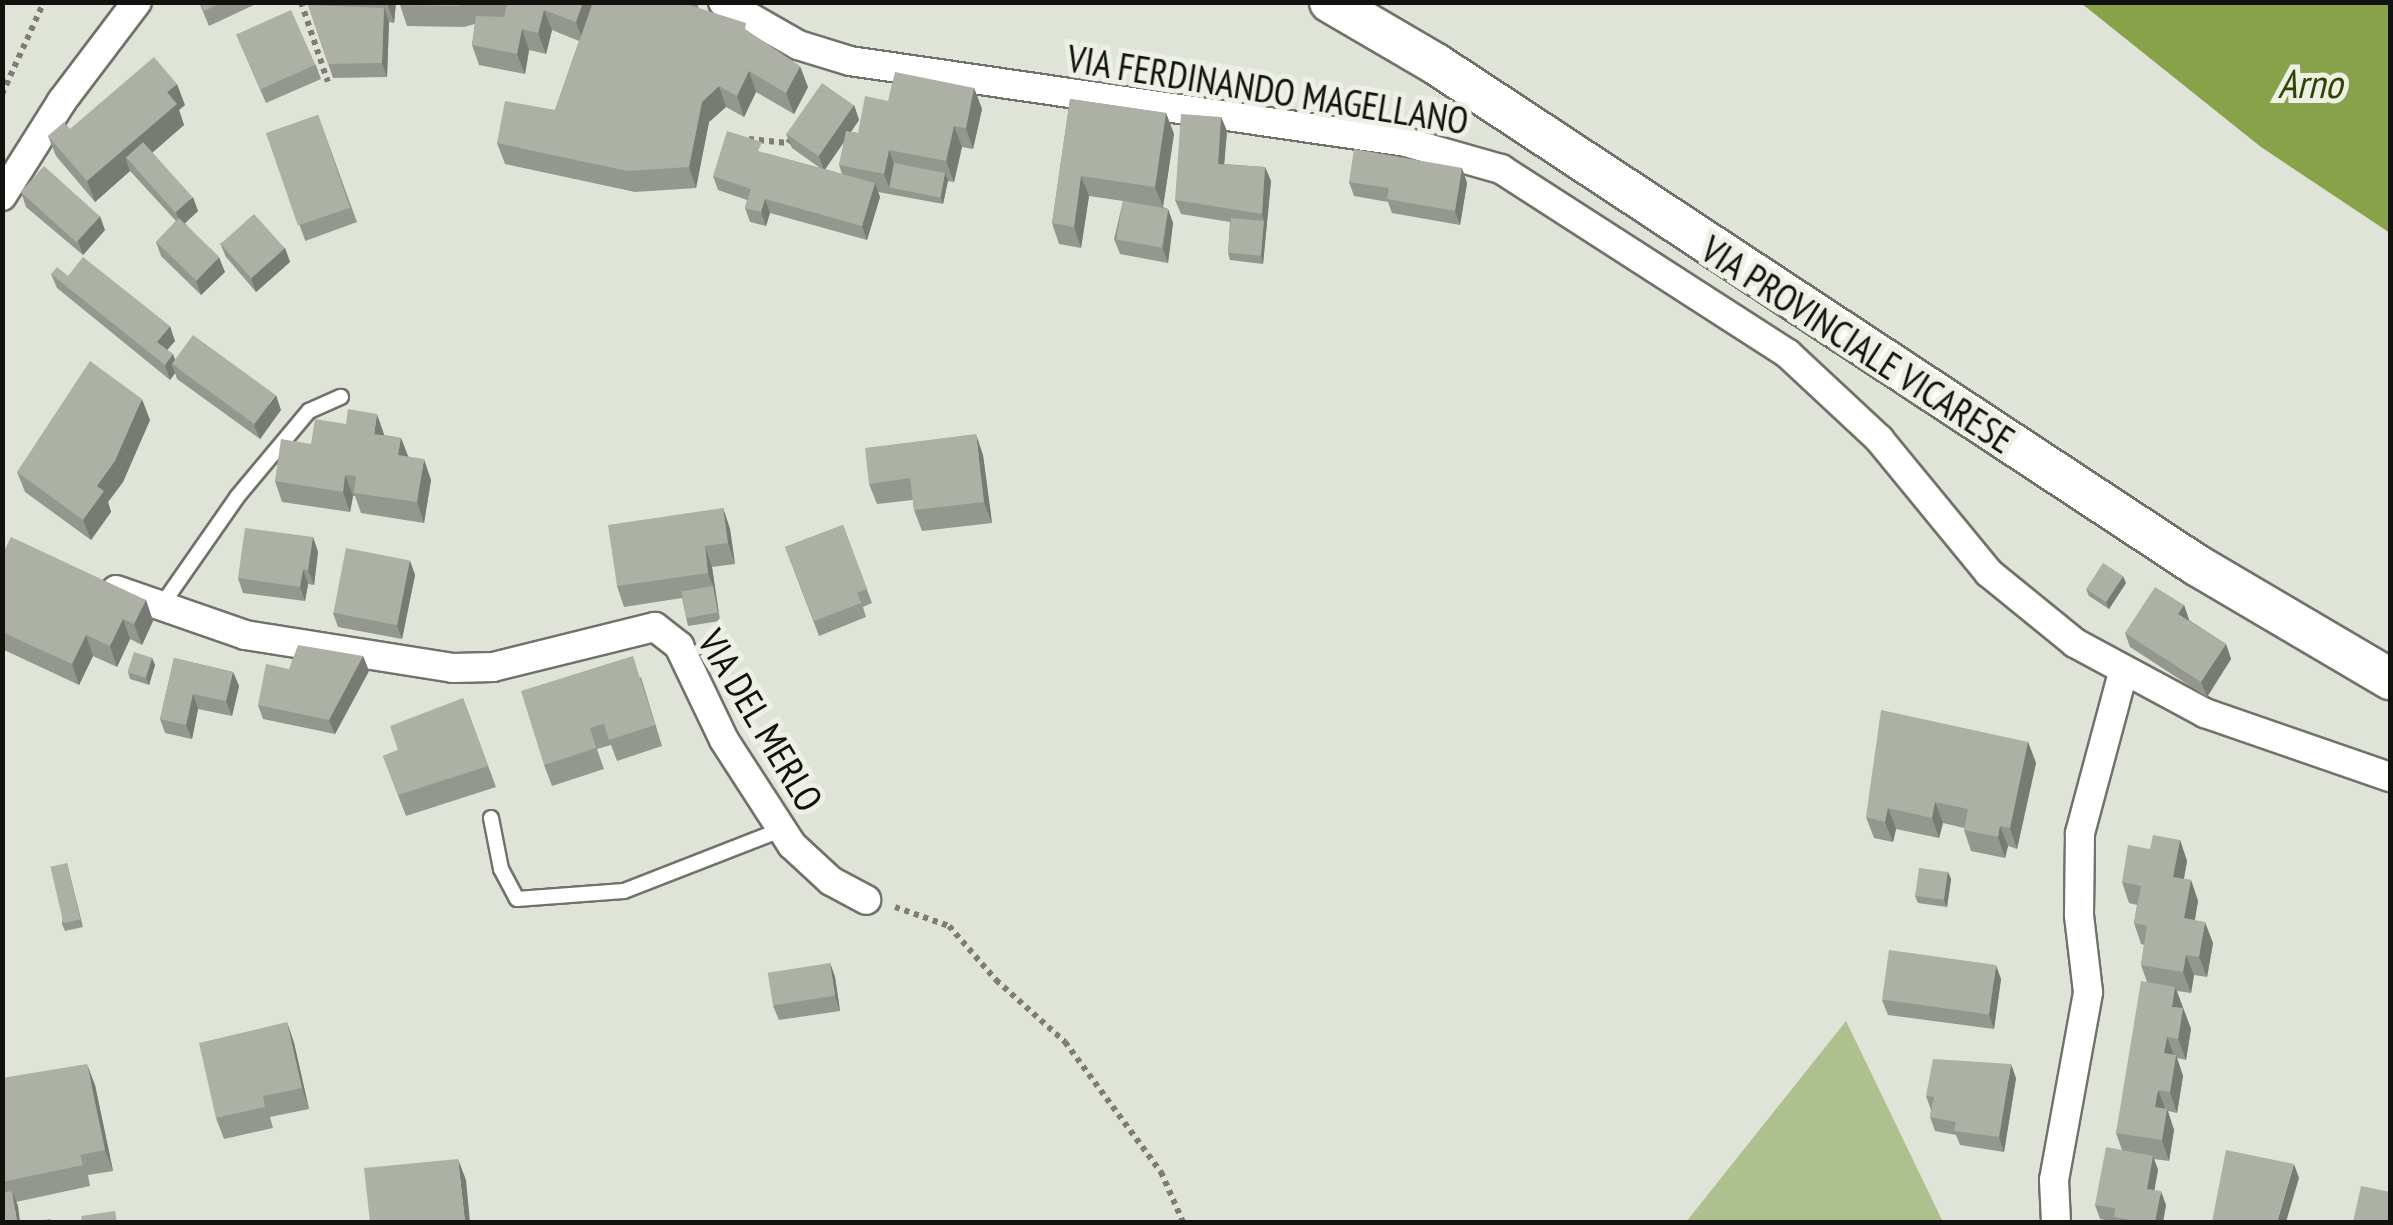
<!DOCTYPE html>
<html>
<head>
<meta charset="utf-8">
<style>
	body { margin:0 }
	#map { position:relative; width:2393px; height:1225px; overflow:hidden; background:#dfe3d8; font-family:"PT Sans Narrow",sans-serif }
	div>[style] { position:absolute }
	.green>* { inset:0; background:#aec08d }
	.water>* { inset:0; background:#87a249 }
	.path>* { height:6px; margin-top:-3px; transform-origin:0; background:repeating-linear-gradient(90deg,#7c7e76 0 5px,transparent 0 10px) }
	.roads { filter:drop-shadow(2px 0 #6f7369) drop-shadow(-2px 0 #6f7369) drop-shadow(0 2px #6f7369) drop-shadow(0 -2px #6f7369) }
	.lane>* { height:14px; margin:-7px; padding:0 7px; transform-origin:7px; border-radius:7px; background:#fff }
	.street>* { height:28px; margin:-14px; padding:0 14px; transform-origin:14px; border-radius:14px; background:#fff }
	.secondary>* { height:40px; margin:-20px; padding:0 20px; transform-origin:20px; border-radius:20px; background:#fff }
	.wall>* { inset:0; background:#94978e; transform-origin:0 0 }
	.shaded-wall>* { inset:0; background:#787b74 }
	.building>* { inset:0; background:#acb0a5; transform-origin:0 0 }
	span { translate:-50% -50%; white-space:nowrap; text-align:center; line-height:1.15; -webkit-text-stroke:10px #ecf0e5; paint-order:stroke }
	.street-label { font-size:38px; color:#11120e }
	.water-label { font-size:40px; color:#344400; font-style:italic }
	.frame { position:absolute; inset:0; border:5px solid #11120e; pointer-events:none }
</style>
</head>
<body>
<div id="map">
	<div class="green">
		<div style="clip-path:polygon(1846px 1021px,1943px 1222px,1686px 1222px)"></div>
	</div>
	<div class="water">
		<div style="clip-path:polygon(2081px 3px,2390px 3px,2390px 233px,2261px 147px)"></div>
	</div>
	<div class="path">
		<div style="left:301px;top:2px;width:84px;rotate:71.4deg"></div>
		<div style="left:2px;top:94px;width:101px;rotate:-65.5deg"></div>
		<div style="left:749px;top:139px;width:39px;rotate:6deg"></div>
		<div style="left:788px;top:143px;width:6px;rotate:-51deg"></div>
		<div style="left:895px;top:907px;width:57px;rotate:19.4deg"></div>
		<div style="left:949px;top:926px;width:72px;rotate:49deg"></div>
		<div style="left:996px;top:980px;width:93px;rotate:41.9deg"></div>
		<div style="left:1065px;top:1042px;width:162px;rotate:53.6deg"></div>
		<div style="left:1161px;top:1172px;width:55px;rotate:66.3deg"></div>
	</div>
	<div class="roads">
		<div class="lane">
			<div style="left:159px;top:609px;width:136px;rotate:-55.1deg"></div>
			<div style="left:237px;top:497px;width:112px;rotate:-50.1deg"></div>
			<div style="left:309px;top:411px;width:35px;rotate:-24deg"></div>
			<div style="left:491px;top:818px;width:52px;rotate:78.9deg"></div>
			<div style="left:501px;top:869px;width:34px;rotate:62deg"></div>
			<div style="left:517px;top:899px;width:107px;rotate:-4.3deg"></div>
			<div style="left:624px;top:891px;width:171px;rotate:-21.3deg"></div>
		</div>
		<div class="street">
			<div style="left:723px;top:2px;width:86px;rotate:29.8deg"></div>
			<div style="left:798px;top:45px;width:54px;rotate:17.1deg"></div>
			<div style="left:850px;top:61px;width:562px;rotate:8.29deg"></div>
			<div style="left:1406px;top:142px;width:99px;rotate:15.9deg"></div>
			<div style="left:1501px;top:169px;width:341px;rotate:32.8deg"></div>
			<div style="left:1788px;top:354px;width:125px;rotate:43deg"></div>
			<div style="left:1879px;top:439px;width:173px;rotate:50.6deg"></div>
			<div style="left:1989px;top:573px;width:111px;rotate:39.1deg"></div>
			<div style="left:2075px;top:643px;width:148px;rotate:28.3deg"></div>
			<div style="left:2205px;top:713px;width:196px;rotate:19.1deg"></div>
			<div style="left:2px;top:196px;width:112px;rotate:-57.7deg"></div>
			<div style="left:62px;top:101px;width:124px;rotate:-52.9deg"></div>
			<div style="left:116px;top:590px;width:137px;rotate:19.2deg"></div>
			<div style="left:245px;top:635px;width:211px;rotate:9deg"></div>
			<div style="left:453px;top:668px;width:40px;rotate:-1.4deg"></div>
			<div style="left:493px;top:667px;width:167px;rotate:-13.9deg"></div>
			<div style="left:655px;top:627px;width:31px;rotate:38deg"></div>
			<div style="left:679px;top:646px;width:104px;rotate:64.4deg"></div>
			<div style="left:724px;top:740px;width:125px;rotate:57.1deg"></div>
			<div style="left:792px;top:845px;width:53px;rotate:42.7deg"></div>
			<div style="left:831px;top:881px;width:40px;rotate:28deg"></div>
			<div style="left:2056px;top:1222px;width:42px;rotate:-92.7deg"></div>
			<div style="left:2054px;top:1180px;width:191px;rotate:-79.7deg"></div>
			<div style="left:2088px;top:992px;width:78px;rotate:-96.7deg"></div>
			<div style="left:2079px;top:915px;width:82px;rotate:-89.3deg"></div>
			<div style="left:2080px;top:833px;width:166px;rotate:-75deg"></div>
		</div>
		<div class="secondary">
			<div style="left:1330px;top:2px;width:123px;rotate:30.3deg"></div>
			<div style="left:1436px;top:64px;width:912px;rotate:33.38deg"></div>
			<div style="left:2198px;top:566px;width:223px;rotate:30.5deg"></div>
		</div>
	</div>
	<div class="wall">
		<div style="clip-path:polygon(199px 2px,260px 2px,209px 26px)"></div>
		<div style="clip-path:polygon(307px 2px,396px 2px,394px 23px,389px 22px,387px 77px,333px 78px)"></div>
		<div style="clip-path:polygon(399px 2px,697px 2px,699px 9px,749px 32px,808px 87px,794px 114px,756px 92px,744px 117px,726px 107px,709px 122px,696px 188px,635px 192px,505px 164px,497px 143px,555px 110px,579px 41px,552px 30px,546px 54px,529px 50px,525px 74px,479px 65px,472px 45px,475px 24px,464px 27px,407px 26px)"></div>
		<div style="clip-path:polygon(236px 34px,316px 65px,321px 79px,266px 103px)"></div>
		<div style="clip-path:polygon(evenodd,974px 88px,982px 109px,973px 149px,962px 147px,954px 182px,948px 181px,943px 204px,878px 192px,880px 197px,867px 240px,770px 213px,766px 226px,750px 222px,745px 208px,747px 200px,718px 190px,713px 176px,765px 153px,820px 168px,792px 148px,786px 134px,854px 105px,859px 120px,851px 132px,858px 133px,888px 101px,974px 88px,844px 142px,839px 165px,842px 174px,825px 169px,844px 142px)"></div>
		<div style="clip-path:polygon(1070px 99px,1166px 113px,1174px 134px,1163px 207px,1168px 209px,1173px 223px,1168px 263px,1120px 254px,1114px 239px,1123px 201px,1089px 196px,1081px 248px,1059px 244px,1052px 223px)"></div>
		<div style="clip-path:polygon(185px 105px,179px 110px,184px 125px,152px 152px,198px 211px,185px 223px,225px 272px,201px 295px,161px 256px,156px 242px,176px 221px,130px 171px,95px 202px,56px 156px,48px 136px,70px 129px)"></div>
		<div style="left:318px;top:115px;width:114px;height:55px;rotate:70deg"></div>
		<div style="clip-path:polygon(1221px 117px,1227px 131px,1224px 164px,1265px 167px,1271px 181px,1263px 264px,1230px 260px,1228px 253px,1230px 222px,1181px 214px,1175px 200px)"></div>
		<div style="clip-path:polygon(1462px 168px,1467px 183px,1460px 225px,1392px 213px,1388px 202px,1354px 196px,1349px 182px)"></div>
		<div style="clip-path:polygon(21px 192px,105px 230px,83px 255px,26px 207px)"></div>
		<div style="clip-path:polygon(220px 243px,285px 248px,290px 262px,256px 292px,226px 257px)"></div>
		<div style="clip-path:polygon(51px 274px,68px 276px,175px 341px,167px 350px,173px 354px,175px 360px,281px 410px,260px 439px,177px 379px,175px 373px,170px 380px,57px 288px)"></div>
		<div style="clip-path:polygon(150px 420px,123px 482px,108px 502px,111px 512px,91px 540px,25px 492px,17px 472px)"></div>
		<div style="clip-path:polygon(384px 435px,401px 438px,408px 456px,431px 480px,424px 523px,361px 513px,355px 496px,353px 496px,350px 512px,282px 502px,275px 481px,311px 444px)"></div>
		<div style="clip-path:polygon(983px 455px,992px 523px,922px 531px,914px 510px,913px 500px,877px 504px,869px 484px)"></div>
		<div style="clip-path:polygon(723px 508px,730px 529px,735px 564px,712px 567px,720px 621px,688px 626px,682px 598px,624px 607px,617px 586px)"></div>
		<div style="clip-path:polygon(843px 525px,872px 603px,863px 607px,866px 617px,819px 636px,785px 547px)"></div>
		<div style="clip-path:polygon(313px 537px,318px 552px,314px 585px,308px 584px,305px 601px,243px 593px,238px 578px)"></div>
		<div style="clip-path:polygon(2px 555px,146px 600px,153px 621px,142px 645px,130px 639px,117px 667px,93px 656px,79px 685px,2px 649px)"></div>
		<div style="clip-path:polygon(410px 561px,415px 575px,402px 639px,338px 627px,333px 613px)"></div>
		<div style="clip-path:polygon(2126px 583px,2109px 609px,2089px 596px,2086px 589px)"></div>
		<div style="clip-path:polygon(2184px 605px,2189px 620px,2226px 644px,2231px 659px,2207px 697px,2130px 647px,2125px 633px)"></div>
		<div style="clip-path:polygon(363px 656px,369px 671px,335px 734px,263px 719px,258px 705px,289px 669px)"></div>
		<div style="clip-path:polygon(152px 658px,155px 665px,149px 685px,130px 679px,128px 672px)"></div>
		<div style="clip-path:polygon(174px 658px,233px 672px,239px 686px,232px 716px,198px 709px,192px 739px,165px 733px,160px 719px)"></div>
		<div style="clip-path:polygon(641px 677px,662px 746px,617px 761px,611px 745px,597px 749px,604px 769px,552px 786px,544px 765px)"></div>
		<div style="clip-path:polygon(463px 698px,496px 787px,406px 816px,383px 756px,398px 750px)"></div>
		<div style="clip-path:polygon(2028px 742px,2036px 763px,2017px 849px,2008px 846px,2005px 858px,1971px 851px,1964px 830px,1964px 828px,1943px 823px,1939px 838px,1896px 829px,1893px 842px,1874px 838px,1866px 817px)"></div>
		<div style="clip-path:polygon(2180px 840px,2187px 861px,2184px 879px,2191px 880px,2198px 901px,2195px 920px,2213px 943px,2207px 977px,2194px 975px,2191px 993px,2177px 991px,2191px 1029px,2186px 1060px,2177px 1058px,2183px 1076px,2177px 1113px,2168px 1111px,2174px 1130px,2169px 1161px,2154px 1159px,2158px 1170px,2154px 1190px,2166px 1205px,2163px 1222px,2115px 1222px,2100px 1219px,2095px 1205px,2122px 1150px,2116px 1133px,2147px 982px,2141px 965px,2144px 945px,2141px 944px,2134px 923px,2137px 905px,2129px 903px,2122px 882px,2150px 849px)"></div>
		<div style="clip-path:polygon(67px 863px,83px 927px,65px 931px,62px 924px)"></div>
		<div style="clip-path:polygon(1948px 872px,1951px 879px,1947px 907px,1918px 903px,1915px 896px)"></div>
		<div style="clip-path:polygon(830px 963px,835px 977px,840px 1011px,779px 1020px,773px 1006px)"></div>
		<div style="clip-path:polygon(2001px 979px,1994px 1029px,1888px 1015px,1882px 1000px)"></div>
		<div style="clip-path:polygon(287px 1022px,294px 1043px,309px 1109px,270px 1117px,273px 1128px,224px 1139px,216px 1118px)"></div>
		<div style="clip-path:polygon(2px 1078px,95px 1085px,113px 1171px,88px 1175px,90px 1186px,16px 1202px,18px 1206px,2px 1222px)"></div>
		<div style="clip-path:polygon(2016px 1078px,2004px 1152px,1960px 1145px,1956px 1135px,1935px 1131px,1930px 1117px,1931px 1110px,1926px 1096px)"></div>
	</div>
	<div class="shaded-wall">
		<div style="clip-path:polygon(387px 2px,396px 2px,394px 23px)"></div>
		<div style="clip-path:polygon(583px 2px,598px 2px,584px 43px,576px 22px)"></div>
		<div style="clip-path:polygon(384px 8px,389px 22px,387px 77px,382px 63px)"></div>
		<div style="clip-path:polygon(544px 10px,552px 30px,546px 54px,538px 33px)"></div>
		<div style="clip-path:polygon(522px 29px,529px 50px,525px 74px,517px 54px)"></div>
		<div style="clip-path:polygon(800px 66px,808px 87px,794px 114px,786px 93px)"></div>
		<div style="clip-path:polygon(749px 71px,756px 92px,744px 117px,737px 96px)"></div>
		<div style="clip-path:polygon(177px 84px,185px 105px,179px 110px,184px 125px,135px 168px,125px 157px,130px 171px,95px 202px,87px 181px,167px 92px)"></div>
		<div style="clip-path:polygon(719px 86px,726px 107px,709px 122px,696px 188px,689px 167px,702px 102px)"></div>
		<div style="clip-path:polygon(974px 88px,982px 109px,973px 149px,966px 128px)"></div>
		<div style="clip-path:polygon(854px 105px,859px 120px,824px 171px,819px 156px)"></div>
		<div style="clip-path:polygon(1166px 113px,1174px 134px,1163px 207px,1155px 187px)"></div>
		<div style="clip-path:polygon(1221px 117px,1227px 131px,1223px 178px,1218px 164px)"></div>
		<div style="clip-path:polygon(954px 126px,962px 147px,954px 182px,946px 161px)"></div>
		<div style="clip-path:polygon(889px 150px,896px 170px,889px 187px,884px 174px)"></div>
		<div style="clip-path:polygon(1265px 167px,1271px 181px,1263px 264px,1261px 256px,1264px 221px,1262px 214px)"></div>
		<div style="clip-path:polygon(1462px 168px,1467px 183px,1460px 225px,1455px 211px)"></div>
		<div style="clip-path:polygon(945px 173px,948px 180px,943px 204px,941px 197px)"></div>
		<div style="clip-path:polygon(1081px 176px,1089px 196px,1081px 248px,1074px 227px)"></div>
		<div style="clip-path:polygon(875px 183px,880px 197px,867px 240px,862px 226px)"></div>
		<div style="clip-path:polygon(193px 197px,198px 211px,181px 227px,176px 212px)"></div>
		<div style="clip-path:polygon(765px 199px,770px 213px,766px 226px,761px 212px)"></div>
		<div style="clip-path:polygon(1168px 209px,1173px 223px,1168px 263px,1163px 249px)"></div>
		<div style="clip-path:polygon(100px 216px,105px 230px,83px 255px,78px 241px)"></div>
		<div style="clip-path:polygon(285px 248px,290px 262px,256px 292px,251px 278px)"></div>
		<div style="clip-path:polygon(219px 257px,225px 272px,201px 295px,196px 281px)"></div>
		<div style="clip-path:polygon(170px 326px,175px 341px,162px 356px,157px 342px)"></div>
		<div style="clip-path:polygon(173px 354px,178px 369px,171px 364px,175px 373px,170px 380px,165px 365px)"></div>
		<div style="clip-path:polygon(276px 395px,281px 410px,260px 439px,254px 425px)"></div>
		<div style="clip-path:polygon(142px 399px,150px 420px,123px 482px,108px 502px,111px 512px,91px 540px,83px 520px,97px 486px)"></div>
		<div style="clip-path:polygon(377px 414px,384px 434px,381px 455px,374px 434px)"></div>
		<div style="clip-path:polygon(976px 434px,983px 455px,992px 523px,984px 502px)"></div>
		<div style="clip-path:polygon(401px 438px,409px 459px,398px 455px)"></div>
		<div style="clip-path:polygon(424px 459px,431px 480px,424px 523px,417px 502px)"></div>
		<div style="clip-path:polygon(345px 475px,353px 496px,350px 512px,343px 492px)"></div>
		<div style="clip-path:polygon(723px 508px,730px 529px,735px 564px,728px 543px)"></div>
		<div style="clip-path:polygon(313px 537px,318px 552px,314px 585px,308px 570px)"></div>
		<div style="clip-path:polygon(705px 546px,712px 567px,720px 621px,713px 586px,708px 573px)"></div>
		<div style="clip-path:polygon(410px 561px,415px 575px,402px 639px,397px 625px)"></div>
		<div style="clip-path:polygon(303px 569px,308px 584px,305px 601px,300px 587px)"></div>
		<div style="clip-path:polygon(2123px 576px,2126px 583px,2109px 609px,2106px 602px)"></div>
		<div style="clip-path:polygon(146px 600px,153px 621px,142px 645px,134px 624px)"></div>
		<div style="clip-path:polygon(2184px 605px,2189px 620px,2184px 628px,2178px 614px)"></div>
		<div style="clip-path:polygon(123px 619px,130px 639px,117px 667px,110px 646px)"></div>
		<div style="clip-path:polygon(86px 635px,93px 656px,79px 685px,72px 664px)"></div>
		<div style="clip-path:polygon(2226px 644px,2231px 659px,2207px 697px,2201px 682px)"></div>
		<div style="clip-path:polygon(363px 656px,369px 671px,335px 734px,329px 720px)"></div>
		<div style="clip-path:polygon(152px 658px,155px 665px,149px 685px,146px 678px)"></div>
		<div style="clip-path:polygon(233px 672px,239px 686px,232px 716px,226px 701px)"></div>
		<div style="clip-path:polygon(193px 694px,198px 709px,192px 739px,186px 725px)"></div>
		<div style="clip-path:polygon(2028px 742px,2036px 763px,2017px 849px,2010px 828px)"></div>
		<div style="clip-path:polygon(1935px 802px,1943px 823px,1939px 838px,1932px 818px)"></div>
		<div style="clip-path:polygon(1888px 808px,1896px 829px,1893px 842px,1885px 822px)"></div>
		<div style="clip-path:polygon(2000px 826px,2008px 846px,2005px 858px,1998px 837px)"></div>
		<div style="clip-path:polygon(2180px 840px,2187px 861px,2180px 898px,2173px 877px)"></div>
		<div style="clip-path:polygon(1948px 872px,1951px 879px,1947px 907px,1944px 900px)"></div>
		<div style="clip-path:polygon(2191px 880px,2198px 901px,2191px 939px,2184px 918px)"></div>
		<div style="clip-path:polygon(2205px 922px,2213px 943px,2207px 977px,2199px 957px)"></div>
		<div style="clip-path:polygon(2186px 955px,2194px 975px,2191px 993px,2183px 972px)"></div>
		<div style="clip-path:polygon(830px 963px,835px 977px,840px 1011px,835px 996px)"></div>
		<div style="clip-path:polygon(1996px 965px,2001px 979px,1994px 1029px,1989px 1015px)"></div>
		<div style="clip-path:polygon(2175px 987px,2183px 1008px,2172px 1007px)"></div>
		<div style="clip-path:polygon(2183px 1008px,2191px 1029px,2186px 1060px,2178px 1039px)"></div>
		<div style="clip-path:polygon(287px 1022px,294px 1043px,309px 1109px,302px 1088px)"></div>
		<div style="clip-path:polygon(2167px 1037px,2175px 1058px,2164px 1053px)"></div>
		<div style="clip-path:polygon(2176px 1055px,2183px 1076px,2177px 1113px,2170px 1092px)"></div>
		<div style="clip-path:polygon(87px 1064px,95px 1085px,113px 1171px,105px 1150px)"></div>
		<div style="clip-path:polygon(2011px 1064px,2016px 1078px,2004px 1152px,1999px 1137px)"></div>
		<div style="clip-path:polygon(2158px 1090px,2166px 1111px,2155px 1107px)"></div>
		<div style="clip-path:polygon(2167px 1109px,2174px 1130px,2169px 1161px,2162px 1140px)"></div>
		<div style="clip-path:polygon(2153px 1156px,2158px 1170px,2152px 1203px,2147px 1189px)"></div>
		<div style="clip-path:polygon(458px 1159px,466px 1180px,470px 1222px,465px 1222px)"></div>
		<div style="clip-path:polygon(2294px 1164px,2299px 1178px,2286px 1222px,2277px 1222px)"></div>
		<div style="clip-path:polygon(12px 1191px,18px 1206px,20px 1222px,17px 1222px)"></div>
		<div style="clip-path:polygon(2161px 1191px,2166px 1205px,2163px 1222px,2155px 1222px)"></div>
	</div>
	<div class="building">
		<div style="clip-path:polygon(200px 2px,223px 2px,204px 11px)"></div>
		<div style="clip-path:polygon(399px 2px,471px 2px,457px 6px,399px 5px)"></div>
		<div style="clip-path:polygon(504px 2px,583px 2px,576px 22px,544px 10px,538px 33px,522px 29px,517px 54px,472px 45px,476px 16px,504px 17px,507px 4px)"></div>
		<div style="clip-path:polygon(593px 2px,689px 2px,689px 5px,746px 23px,745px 29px,800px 66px,786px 93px,749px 71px,737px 96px,719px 86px,702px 102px,689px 167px,627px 171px,497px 143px,505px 101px,555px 110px)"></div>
		<div style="clip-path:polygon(308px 5px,384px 8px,382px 63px,328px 64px)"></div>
		<div style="left:291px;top:10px;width:60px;height:60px;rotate:66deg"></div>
		<div style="clip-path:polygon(154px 57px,177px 84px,167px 92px,177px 104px,87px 181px,48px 136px,64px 122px,70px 129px)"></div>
		<div style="clip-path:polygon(895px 72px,974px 88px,966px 128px,954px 126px,946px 161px,889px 150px,884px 174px,839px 165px,846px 131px,858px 133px,865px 96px,888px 101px)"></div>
		<div style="left:822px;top:83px;width:39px;height:62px;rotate:35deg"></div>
		<div style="clip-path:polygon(1070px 99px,1166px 113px,1155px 187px,1081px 176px,1074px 227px,1052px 223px)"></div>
		<div style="clip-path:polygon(1181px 114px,1221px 117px,1218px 164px,1265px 167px,1262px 214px,1175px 200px)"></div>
		<div style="left:318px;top:115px;width:98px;height:55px;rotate:71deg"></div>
		<div style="clip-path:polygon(727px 131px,762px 142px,758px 151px,875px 183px,862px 226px,765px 199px,761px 212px,745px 208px,751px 189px,713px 176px)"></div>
		<div style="left:143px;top:142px;width:74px;height:23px;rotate:48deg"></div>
		<div style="clip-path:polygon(1354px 149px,1462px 168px,1455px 211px,1387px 199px,1389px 188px,1349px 182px)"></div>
		<div style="left:894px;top:163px;width:52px;height:25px;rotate:11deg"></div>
		<div style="left:44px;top:166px;width:75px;height:35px;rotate:42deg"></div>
		<div style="left:1123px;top:201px;width:46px;height:39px;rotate:10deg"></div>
		<div style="left:254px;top:214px;width:46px;height:45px;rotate:48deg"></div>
		<div style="left:179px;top:218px;width:56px;height:33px;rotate:44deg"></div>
		<div style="left:1231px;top:218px;width:33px;height:35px;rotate:5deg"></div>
		<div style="clip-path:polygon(83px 257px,170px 326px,157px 342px,173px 354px,165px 365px,51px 274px,57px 267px,68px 276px)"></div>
		<div style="left:193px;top:335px;width:102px;height:36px;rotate:36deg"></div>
		<div style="clip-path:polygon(90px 361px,142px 399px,115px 461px,97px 486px,104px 491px,83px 520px,17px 472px)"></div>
		<div style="clip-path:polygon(348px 409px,377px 414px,374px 434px,401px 438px,398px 455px,424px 459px,417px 502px,354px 493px,356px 476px,345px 475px,343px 492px,275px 481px,281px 439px,311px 444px,315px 419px,346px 424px)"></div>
		<div style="clip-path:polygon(976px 434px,984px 502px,914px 510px,910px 478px,869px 484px,865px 448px)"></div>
		<div style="clip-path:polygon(723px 508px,728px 543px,705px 546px,708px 573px,617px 586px,608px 525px)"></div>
		<div style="clip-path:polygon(843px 525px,867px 589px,857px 593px,861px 603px,814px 621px,785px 547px)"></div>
		<div style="clip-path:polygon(245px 528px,313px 537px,308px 570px,303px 569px,300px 587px,238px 578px)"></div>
		<div style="clip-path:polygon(11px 537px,146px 600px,134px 624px,123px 619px,110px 646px,86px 635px,72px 664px,2px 632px,2px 555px)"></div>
		<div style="left:346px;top:548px;width:65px;height:66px;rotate:11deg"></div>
		<div style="left:2103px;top:563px;width:24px;height:31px;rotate:33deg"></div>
		<div style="left:713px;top:586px;width:27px;height:32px;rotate:80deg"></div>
		<div style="clip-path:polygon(2155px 587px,2184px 605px,2178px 614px,2226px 644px,2201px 682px,2125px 633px)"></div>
		<div style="clip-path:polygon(298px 645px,363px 656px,329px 720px,258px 705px,266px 664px,289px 669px)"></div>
		<div style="left:134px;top:652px;width:19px;height:21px;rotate:18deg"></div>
		<div style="clip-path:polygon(633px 656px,655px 725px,609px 740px,604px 724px,590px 728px,596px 748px,544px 765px,521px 691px)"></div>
		<div style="clip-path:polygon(174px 658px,233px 672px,226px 701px,193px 694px,186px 725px,160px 719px)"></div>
		<div style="clip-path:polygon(463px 698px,488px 766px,398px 795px,383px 756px,398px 750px,390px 726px)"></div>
		<div style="clip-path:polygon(1881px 710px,2028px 742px,2010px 828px,2000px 826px,1998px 837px,1964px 830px,1968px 809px,1935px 802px,1932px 818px,1888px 808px,1885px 822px,1866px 817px)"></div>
		<div style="clip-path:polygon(2153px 835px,2180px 840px,2173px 877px,2191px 880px,2184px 918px,2205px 922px,2199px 957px,2186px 955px,2183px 972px,2141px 965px,2147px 926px,2134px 923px,2141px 886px,2122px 882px,2128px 845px,2150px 849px)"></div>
		<div style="left:67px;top:863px;width:58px;height:17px;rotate:77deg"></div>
		<div style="left:1919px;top:868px;width:29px;height:28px;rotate:8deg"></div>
		<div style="left:1889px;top:950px;width:108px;height:50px;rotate:8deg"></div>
		<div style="left:830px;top:963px;width:33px;height:63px;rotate:81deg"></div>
		<div style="clip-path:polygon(2141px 981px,2175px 987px,2172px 1007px,2183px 1008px,2178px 1039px,2167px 1037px,2164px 1053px,2176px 1055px,2170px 1092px,2158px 1090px,2155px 1107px,2167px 1109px,2162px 1140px,2116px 1133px)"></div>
		<div style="clip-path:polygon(287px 1022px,302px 1088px,263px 1096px,265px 1107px,216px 1118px,199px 1043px)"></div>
		<div style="clip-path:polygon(1933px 1059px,2011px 1064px,1999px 1137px,1954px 1131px,1956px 1122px,1930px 1117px,1934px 1097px,1926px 1096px)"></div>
		<div style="clip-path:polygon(87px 1064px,105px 1150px,80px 1155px,83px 1165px,2px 1182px,2px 1078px)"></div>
		<div style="clip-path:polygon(2106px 1147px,2153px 1156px,2147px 1189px,2161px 1191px,2155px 1222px,2141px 1222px,2114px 1217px,2115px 1208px,2095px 1205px)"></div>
		<div style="clip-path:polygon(2226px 1150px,2294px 1164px,2277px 1222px,2212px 1222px)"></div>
		<div style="clip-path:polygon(458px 1159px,465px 1222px,370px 1222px,364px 1168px)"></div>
		<div style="clip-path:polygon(2361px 1186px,2390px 1192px,2390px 1222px,2353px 1222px)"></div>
		<div style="clip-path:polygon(12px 1191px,17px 1222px,2px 1222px,2px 1193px)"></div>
		<div style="clip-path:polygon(115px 1211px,117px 1222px,82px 1222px,81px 1216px)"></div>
		<div style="clip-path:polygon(51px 1219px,51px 1222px,27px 1222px)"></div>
	</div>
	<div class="street-label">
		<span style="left:1268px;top:89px;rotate:9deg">VIA FERDINANDO MAGELLANO</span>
		<span style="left:1858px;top:344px;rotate:33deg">VIA PROVINCIALE VICARESE</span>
		<span style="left:761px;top:720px;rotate:59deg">VIA DEL MERLO</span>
	</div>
	<div class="water-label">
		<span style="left:2310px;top:83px">Arno</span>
	</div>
	<div class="frame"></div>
</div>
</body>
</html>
